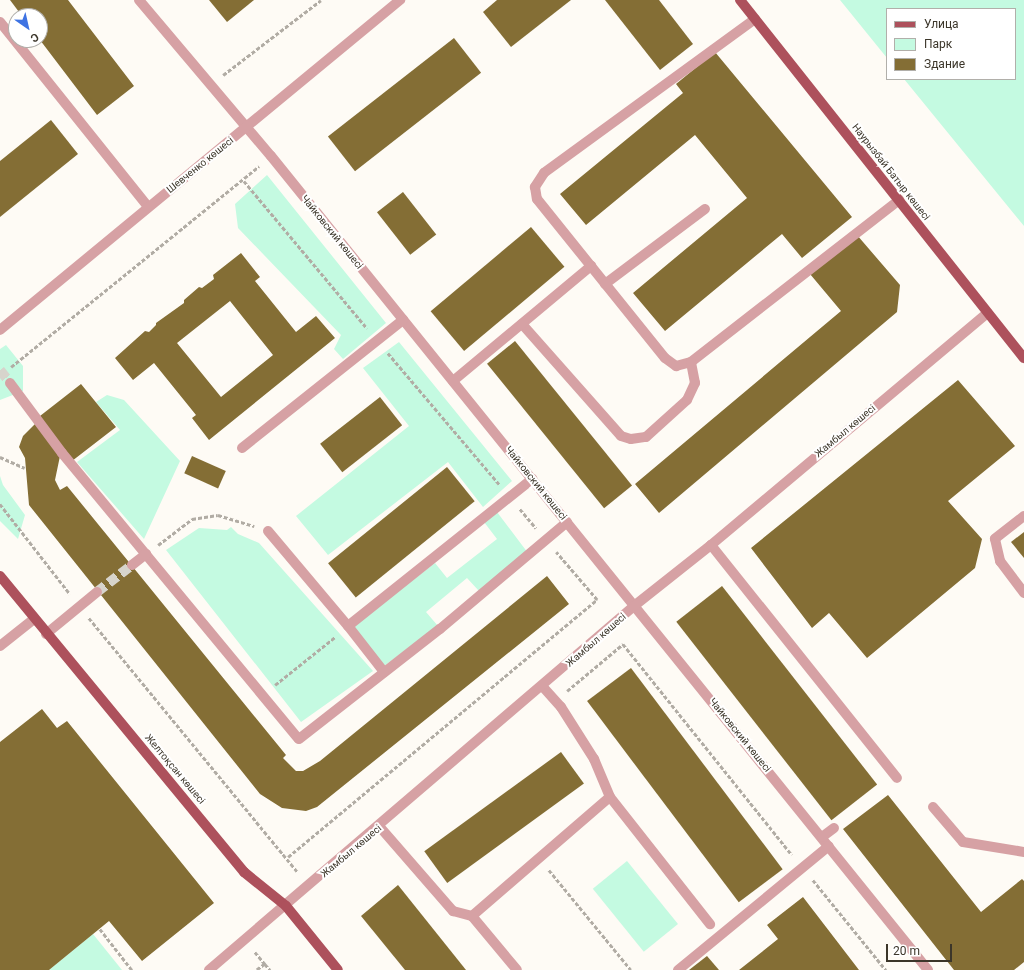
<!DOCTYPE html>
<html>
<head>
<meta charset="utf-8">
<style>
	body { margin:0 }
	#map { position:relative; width:1024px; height:970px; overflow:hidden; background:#fefbf5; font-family:Roboto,sans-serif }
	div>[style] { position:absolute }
	.green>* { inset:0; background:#c4fae1; transform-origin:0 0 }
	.building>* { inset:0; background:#846e35; transform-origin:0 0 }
	.minor-tunnel>* { height:10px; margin-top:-5px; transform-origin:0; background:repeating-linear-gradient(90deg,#d7d4cc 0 10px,transparent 0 15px) }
	.path>* { height:2.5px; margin-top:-1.25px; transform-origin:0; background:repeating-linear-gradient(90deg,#b1aca4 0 4px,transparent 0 6px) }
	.minor>* { height:10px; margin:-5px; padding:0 5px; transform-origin:5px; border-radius:5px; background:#d6a1a4 }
	.major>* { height:10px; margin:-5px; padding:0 5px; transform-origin:5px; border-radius:5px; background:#ad515c }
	span { translate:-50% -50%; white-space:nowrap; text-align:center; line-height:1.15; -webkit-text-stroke:4px #fff; paint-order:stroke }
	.street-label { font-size:10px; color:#3c362a }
	.legend { position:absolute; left:886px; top:8px; width:130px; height:72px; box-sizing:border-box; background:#fff; border:1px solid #b1afaa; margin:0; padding:5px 7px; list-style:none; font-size:12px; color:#3c362a }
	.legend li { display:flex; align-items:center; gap:8px; height:20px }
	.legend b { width:20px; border:1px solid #b1afaa }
	.north { position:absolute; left:8px; top:8px; width:40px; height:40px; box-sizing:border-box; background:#fff; border:1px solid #b1afaa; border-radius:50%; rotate:146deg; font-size:11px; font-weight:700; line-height:16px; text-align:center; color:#3c362a }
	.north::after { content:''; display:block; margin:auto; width:14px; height:18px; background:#3e73e3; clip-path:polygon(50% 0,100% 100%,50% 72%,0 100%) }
	.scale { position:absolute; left:886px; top:944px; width:66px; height:18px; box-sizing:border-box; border:2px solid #3c362a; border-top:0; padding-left:5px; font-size:12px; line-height:14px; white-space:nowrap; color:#3c362a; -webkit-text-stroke:3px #fff; paint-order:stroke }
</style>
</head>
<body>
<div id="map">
	<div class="green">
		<div style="clip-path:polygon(840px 0,1024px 0,1024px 226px,904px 79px,1015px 79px,1015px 9px,887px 9px,887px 58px)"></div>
		<div style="clip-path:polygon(267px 175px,386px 323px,343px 359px,334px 349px,341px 335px,238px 228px,235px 204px)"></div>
		<div style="clip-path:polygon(399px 342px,512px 481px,483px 507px,448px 462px,328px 555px,296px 516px,409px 426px,363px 368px)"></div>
		<div style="clip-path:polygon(6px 345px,23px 366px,23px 391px,0 400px,0 349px)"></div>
		<div style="clip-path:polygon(107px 395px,124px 400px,180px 461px,144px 539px,77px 462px,120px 430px,96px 402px)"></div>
		<div style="clip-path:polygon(0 476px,3px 485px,25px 515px,18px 539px,0 521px)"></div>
		<div style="clip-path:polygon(497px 512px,528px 553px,479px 591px,467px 578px,426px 612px,438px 626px,384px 666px,353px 626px,435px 563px,447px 578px,497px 539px,484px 522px)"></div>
		<div style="clip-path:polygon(231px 527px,238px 534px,259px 543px,373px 671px,301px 722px,166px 550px,199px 528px,227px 530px)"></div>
		<div style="left:627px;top:861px;width:81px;height:44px;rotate:51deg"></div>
		<div style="clip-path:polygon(93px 934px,122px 970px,49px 970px)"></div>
	</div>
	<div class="building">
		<div style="clip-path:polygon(10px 0,68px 0,134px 86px,97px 115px,40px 40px,40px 16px,22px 16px)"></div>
		<div style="clip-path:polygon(209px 0,254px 0,227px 22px)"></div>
		<div style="clip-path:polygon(497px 0,571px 0,511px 47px,483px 12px)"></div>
		<div style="clip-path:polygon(605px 0,659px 0,693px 44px,660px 70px)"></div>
		<div style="left:454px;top:38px;width:44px;height:160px;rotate:52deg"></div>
		<div style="clip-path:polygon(715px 52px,852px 217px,802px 258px,782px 234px,665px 331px,633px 293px,747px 198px,695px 135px,586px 225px,560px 194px,683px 93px,676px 84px)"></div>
		<div style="clip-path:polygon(51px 120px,78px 154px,0 217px,0 161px)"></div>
		<div style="left:403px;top:192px;width:54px;height:33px;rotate:52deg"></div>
		<div style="left:531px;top:227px;width:52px;height:131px;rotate:50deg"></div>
		<div style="clip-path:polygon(857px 235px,900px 285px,897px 312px,659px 513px,635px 484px,841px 311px,810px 274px)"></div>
		<div style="clip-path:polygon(evenodd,241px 253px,260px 277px,255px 281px,296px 332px,316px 316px,335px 338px,209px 440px,192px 418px,196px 415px,154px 363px,133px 380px,115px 358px,145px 331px,149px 332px,156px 325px,156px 323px,184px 303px,184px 300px,199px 287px,202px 288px,214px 279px,213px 275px,241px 253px,230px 301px,273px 355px,221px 397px,177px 343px,230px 301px)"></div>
		<div style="left:515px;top:341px;width:186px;height:36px;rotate:51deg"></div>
		<div style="clip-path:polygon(958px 380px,1015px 446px,948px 501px,982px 539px,975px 568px,867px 658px,829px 613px,812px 628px,751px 548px)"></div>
		<div style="clip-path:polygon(81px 384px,116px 427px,72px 461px,60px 456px,55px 480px,60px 490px,67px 486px,286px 755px,283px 758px,296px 771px,303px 771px,320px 761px,547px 576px,569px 604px,317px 807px,306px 811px,282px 808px,260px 794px,29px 505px,25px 458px,19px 447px,23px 436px,41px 418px,40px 416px)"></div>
		<div style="left:380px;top:397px;width:36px;height:76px;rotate:52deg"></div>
		<div style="left:192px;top:456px;width:37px;height:19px;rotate:24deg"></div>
		<div style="left:447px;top:467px;width:44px;height:153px;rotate:51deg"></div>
		<div style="clip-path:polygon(1024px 532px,1024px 558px,1011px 542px)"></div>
		<div style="left:722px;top:586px;width:252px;height:58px;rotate:52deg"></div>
		<div style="left:631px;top:668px;width:252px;height:55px;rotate:53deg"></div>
		<div style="clip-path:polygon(42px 709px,57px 728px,67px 721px,214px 903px,142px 961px,109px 921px,49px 970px,0 970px,0 742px)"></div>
		<div style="left:561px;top:752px;width:39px;height:169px;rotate:54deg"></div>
		<div style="clip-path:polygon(888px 795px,981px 912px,1022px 879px,1024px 881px,1024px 962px,1014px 970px,954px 970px,843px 829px)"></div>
		<div style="clip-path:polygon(398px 885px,466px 970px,405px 970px,361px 916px)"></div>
		<div style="clip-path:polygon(803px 897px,859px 970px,739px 970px,778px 939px,767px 925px)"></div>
		<div style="clip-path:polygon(707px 956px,719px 970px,689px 970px)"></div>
	</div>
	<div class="minor-tunnel">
		<div style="left:0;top:370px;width:16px;rotate:52deg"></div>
		<div style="left:97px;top:592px;width:44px;rotate:-37.6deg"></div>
	</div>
	<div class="path">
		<div style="left:223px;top:75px;width:123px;rotate:-37.4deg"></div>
		<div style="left:244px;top:181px;width:192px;rotate:50.1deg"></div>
		<div style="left:388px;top:353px;width:173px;rotate:49.7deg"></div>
		<div style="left:11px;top:367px;width:319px;rotate:-39deg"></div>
		<div style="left:0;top:457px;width:27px;rotate:24deg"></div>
		<div style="left:0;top:504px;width:114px;rotate:52.1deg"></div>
		<div style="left:520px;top:509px;width:25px;rotate:50deg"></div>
		<div style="left:158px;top:545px;width:43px;rotate:-37.4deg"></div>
		<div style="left:192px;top:519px;width:26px;rotate:-9deg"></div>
		<div style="left:218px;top:515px;width:38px;rotate:17deg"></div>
		<div style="left:89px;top:618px;width:329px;rotate:50.6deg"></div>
		<div style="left:275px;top:685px;width:77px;rotate:-38.7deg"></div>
		<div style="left:567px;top:691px;width:73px;rotate:-40deg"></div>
		<div style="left:623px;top:644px;width:270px;rotate:51.3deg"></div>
		<div style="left:288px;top:857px;width:402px;rotate:-39.8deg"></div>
		<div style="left:597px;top:600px;width:63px;rotate:-130.5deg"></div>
		<div style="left:549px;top:870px;width:129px;rotate:50.6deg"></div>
		<div style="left:813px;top:880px;width:116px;rotate:51deg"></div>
		<div style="left:100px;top:929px;width:52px;rotate:52deg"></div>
		<div style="left:255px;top:952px;width:16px;rotate:50deg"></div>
		<div style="left:265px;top:964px;width:10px;rotate:143deg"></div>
		<div style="left:265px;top:964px;width:8px;rotate:50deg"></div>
	</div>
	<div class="minor">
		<div style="left:139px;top:0;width:204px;rotate:49.8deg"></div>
		<div style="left:271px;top:156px;width:1046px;rotate:51.09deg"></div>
		<div style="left:755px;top:19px;width:261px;rotate:143.9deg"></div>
		<div style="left:544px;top:173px;width:17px;rotate:123deg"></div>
		<div style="left:535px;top:187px;width:12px;rotate:81deg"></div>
		<div style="left:537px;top:199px;width:204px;rotate:51.2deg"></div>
		<div style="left:665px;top:358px;width:14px;rotate:36deg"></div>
		<div style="left:676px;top:366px;width:16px;rotate:-15deg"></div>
		<div style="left:691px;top:362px;width:264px;rotate:-37.9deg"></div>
		<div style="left:0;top:22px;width:237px;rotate:51.3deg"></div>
		<div style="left:605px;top:284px;width:125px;rotate:-36.9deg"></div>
		<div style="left:522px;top:324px;width:149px;rotate:48.5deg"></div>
		<div style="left:621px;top:436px;width:10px;rotate:17deg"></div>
		<div style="left:631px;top:439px;width:15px;rotate:-8deg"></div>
		<div style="left:646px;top:437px;width:55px;rotate:-42.1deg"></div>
		<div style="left:687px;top:400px;width:19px;rotate:-65deg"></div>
		<div style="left:695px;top:383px;width:21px;rotate:-101deg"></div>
		<div style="left:0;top:330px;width:519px;rotate:-39.52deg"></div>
		<div style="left:453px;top:381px;width:180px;rotate:-39.8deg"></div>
		<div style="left:10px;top:383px;width:87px;rotate:53.4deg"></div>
		<div style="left:62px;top:453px;width:371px;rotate:50.4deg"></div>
		<div style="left:299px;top:739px;width:179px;rotate:-38deg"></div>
		<div style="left:440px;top:629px;width:166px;rotate:-40.1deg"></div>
		<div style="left:242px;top:448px;width:206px;rotate:-38.5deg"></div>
		<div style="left:1024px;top:516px;width:37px;rotate:142deg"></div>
		<div style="left:995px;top:539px;width:23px;rotate:77deg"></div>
		<div style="left:1000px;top:561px;width:40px;rotate:53deg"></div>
		<div style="left:268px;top:531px;width:124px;rotate:49.9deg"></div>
		<div style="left:711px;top:545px;width:298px;rotate:51.4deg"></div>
		<div style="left:132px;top:565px;width:18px;rotate:-38deg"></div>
		<div style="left:46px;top:634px;width:66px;rotate:-39.5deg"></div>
		<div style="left:0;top:646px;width:43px;rotate:-38.5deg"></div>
		<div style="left:384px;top:672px;width:58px;rotate:-128deg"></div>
		<div style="left:348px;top:626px;width:236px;rotate:-38.6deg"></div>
		<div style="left:543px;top:687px;width:27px;rotate:48deg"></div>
		<div style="left:561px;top:707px;width:62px;rotate:57.6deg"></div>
		<div style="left:594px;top:759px;width:41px;rotate:67.2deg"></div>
		<div style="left:933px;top:807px;width:46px;rotate:49.4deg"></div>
		<div style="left:963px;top:842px;width:62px;rotate:9.3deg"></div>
		<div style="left:379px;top:826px;width:113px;rotate:49deg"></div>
		<div style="left:453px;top:911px;width:20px;rotate:15deg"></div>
		<div style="left:472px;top:916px;width:70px;rotate:50.2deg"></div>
		<div style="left:822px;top:837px;width:15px;rotate:-37deg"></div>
		<div style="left:472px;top:916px;width:182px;rotate:-40.8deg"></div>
		<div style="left:610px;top:797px;width:162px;rotate:51.8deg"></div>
		<div style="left:209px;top:970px;width:560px;rotate:-40.58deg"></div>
		<div style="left:634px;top:606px;width:98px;rotate:-38.4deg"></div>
		<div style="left:711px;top:545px;width:361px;rotate:-40deg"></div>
		<div style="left:678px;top:970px;width:195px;rotate:-39.4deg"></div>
	</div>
	<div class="major">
		<div style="left:740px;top:0;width:457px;rotate:51.6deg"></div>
		<div style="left:0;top:576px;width:384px;rotate:50.5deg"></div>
		<div style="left:244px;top:872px;width:54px;rotate:39deg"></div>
		<div style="left:286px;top:906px;width:82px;rotate:50.9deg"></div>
	</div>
	<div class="street-label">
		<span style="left:200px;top:165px;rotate:-39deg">Шевченко көшесі</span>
		<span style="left:891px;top:172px;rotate:52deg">Наурызбай Батыр көшесі</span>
		<span style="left:332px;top:232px;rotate:51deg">Чайковский көшесі</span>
		<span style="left:845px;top:431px;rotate:-40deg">Жамбыл көшесі</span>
		<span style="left:536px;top:483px;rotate:51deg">Чайковский көшесі</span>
		<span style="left:596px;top:640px;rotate:-41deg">Жамбыл көшесі</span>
		<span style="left:740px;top:735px;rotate:51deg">Чайковский көшесі</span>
		<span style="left:175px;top:769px;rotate:50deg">Желтоқсан көшесі</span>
		<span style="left:351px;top:851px;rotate:-40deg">Жамбыл көшесі</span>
	</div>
	<ul class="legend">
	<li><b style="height:5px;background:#ad515c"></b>Улица</li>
	<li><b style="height:11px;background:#c4fae1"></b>Парк</li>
	<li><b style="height:11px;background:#846e35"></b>Здание</li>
	</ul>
	<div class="north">С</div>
	<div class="scale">20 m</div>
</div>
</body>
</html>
